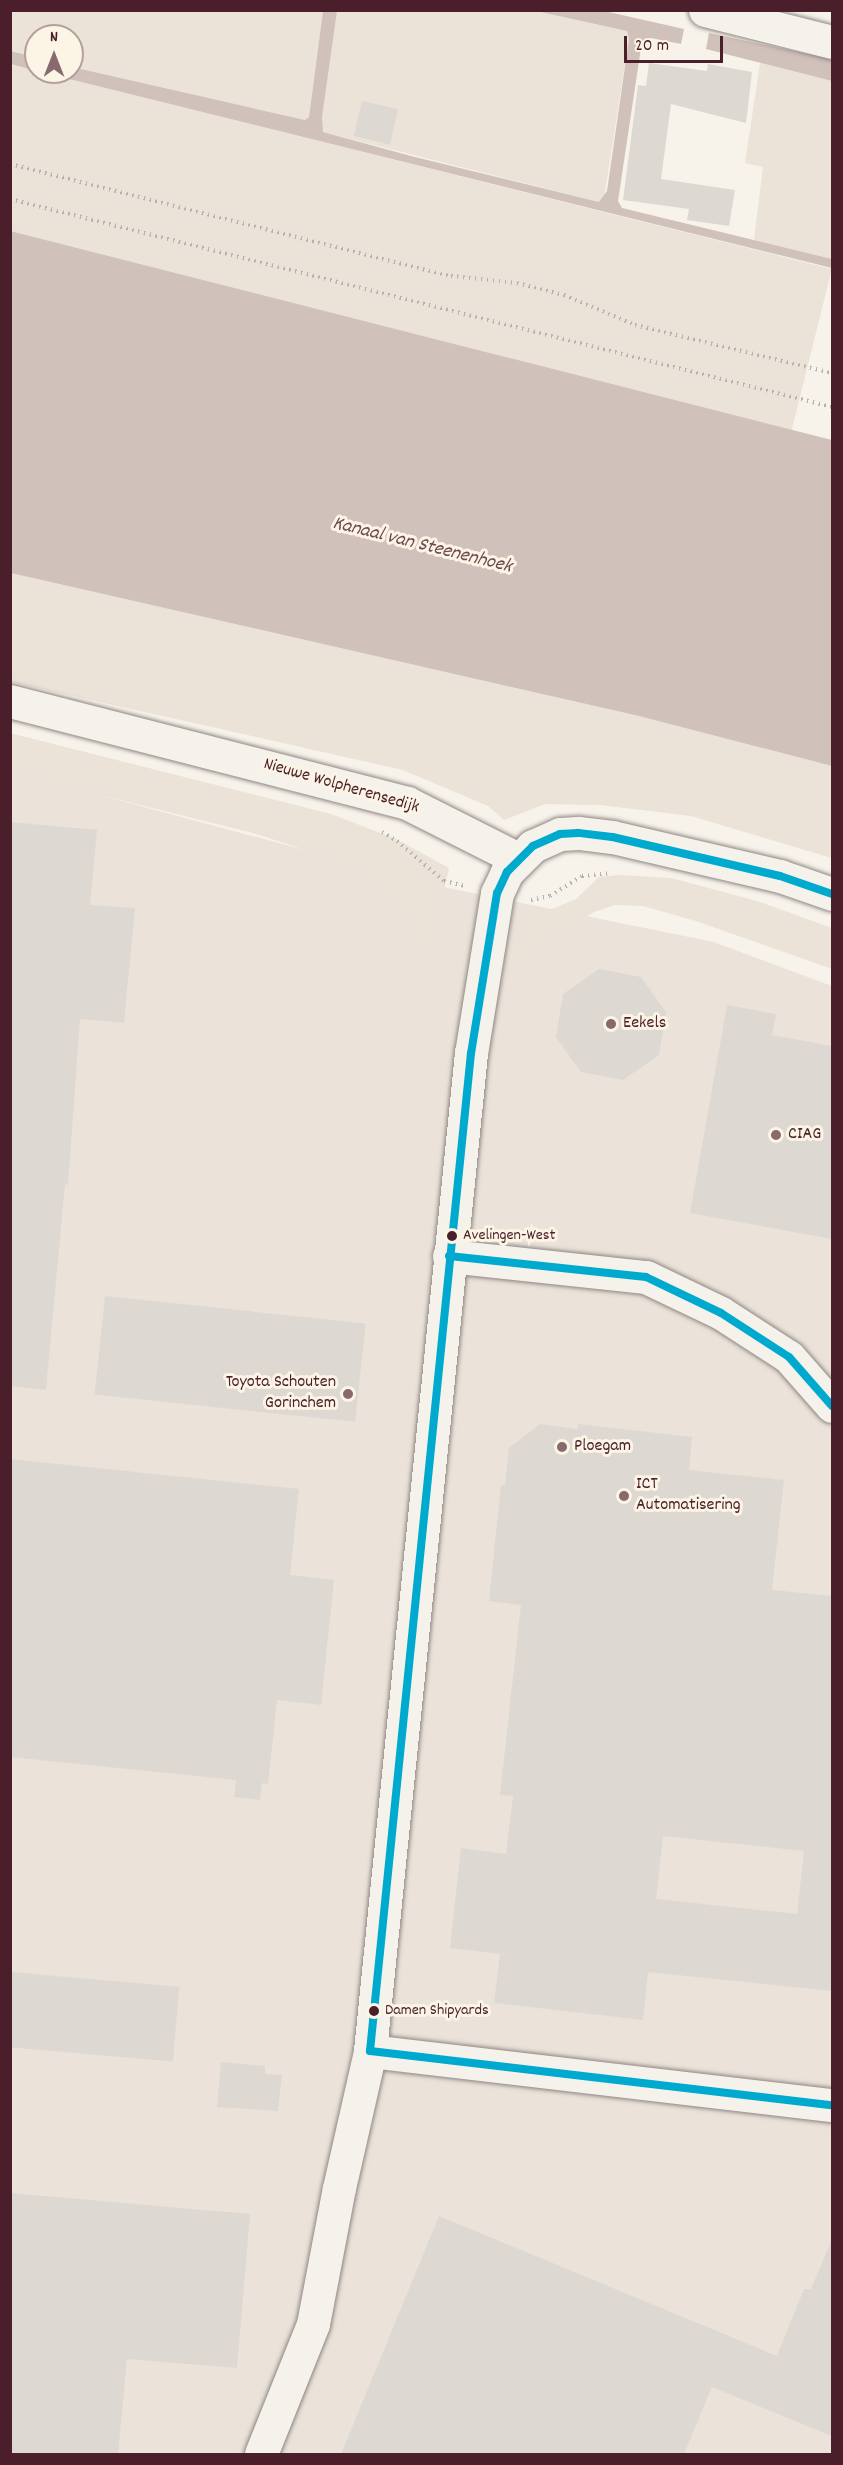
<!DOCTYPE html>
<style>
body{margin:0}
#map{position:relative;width:843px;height:2465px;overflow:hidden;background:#f7f3ea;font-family:Dekko,sans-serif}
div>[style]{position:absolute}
.built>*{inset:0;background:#ebe3d9}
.green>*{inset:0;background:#ebe2d8;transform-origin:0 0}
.water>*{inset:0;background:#d0c1ba}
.building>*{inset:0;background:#ddd8d2;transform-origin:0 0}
.path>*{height:4px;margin-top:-2px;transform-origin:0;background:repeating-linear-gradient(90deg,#b8b1ae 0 1.5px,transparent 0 6px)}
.roads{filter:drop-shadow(0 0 2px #908684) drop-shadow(0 0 2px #908684)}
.minor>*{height:33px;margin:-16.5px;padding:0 16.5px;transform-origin:16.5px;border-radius:16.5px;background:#f5f2ec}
.bus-1>*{height:8px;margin:-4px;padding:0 4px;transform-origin:4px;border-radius:4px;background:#00a9ce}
.dots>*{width:16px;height:16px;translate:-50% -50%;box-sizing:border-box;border:3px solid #fcf5e5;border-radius:50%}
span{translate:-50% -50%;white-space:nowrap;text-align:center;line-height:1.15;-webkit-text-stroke:6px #fcf5e5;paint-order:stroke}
.bus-label{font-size:16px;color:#4a1f2b}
.left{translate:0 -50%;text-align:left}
.street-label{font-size:18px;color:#4a1f2b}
.poi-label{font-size:18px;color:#4a1f2b}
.right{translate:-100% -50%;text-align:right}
.water-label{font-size:20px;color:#6d4950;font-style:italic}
.frame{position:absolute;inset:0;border:12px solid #4a1f2b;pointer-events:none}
.north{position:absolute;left:24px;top:24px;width:60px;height:60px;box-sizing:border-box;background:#fcf5e5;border:2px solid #b59f9b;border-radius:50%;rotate:0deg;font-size:16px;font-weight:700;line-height:24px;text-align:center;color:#4a1f2b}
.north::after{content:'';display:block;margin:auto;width:21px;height:27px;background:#87696e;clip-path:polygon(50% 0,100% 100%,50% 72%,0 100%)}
.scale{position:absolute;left:624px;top:36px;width:99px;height:27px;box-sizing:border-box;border:3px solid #4a1f2b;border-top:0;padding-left:8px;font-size:18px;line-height:21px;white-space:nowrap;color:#4a1f2b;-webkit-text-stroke:4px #fcf5e5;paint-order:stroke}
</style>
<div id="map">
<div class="built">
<div style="clip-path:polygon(10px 771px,443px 887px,714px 942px,832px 986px,832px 2454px,11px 2454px)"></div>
</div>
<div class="green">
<div style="clip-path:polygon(10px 11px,323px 11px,309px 117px,305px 120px,72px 67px,72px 36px,36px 36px,36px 57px,11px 51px)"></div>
<div style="clip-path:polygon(337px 11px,536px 11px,627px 31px,629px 39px,604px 198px,599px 202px,323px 132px,321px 117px)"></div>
<div style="clip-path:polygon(760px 63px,832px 81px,832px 259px,754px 240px,763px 167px,745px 163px)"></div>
<div style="left:10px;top:64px;width:847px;height:167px;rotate:14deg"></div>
<div style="clip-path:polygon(11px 573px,639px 716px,832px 766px,832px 858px,691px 816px,600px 805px,545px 804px,504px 820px,488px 806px,403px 770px,11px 682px)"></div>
<div style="clip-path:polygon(10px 733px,331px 814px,396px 839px,449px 868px,441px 904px,441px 986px,406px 914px,375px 882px,342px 862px,253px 833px,11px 773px)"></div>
<div style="clip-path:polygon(620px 875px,671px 878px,757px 901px,832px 928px,832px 969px,696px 921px,643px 906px,615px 905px,594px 912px,557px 936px,500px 994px,512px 944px,528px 912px,550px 910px,576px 899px,599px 877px)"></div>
</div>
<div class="water">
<div style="clip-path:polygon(323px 11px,337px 11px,322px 117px,323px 132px,411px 156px,599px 202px,607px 191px,629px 39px,627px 31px,536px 11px,604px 11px,684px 29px,681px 44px,651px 38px,642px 41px,618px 201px,622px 208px,832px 259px,832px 268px,41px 72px,72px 72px,72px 67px,305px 120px,309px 117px)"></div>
<div style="clip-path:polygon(709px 33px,832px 59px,832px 81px,706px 49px)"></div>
<div style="clip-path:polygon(10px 51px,36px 57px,36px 71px,11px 64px)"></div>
<div style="clip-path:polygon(10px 231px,832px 440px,832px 766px,639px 716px,11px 573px)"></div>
</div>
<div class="building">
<div style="clip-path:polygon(649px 63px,707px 71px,708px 64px,752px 72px,746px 123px,671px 104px,661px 179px,735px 190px,729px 226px,687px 220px,689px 209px,623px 200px,638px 85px,646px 86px)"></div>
<div style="left:362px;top:101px;width:37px;height:36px;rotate:13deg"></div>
<div style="clip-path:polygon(10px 822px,97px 830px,90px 905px,135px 908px,124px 1023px,80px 1019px,68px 1185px,65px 1184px,46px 1390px,10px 1386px)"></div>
<div style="clip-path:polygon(599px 969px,641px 977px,666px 1012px,659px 1055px,623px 1080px,581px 1072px,556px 1037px,563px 994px)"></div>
<div style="clip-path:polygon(727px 1005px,776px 1014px,772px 1035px,832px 1046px,832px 1239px,690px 1213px)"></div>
<div style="left:105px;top:1296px;width:262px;height:99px;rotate:6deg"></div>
<div style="clip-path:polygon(evenodd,540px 1424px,577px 1429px,578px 1424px,692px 1437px,689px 1470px,784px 1480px,772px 1590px,832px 1596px,832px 1991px,648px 1972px,643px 2020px,494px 2003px,500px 1954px,450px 1948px,461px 1848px,506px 1854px,513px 1796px,500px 1795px,521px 1605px,489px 1601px,501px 1485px,505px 1485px,509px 1448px,540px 1424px,663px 1836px,804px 1851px,797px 1914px,656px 1899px,663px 1836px)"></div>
<div style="clip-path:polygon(10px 1459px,299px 1489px,290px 1575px,334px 1580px,321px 1705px,277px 1700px,268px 1784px,262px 1783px,260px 1800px,234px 1797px,236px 1780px,10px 1757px)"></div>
<div style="left:10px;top:1972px;width:170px;height:75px;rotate:5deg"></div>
<div style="clip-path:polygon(221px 2062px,265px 2066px,265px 2074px,282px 2075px,278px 2111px,217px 2107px)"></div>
<div style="clip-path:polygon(10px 2193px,250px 2214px,237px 2368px,127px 2359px,118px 2454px,10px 2454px)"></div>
<div style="clip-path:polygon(439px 2216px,777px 2356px,804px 2289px,811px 2289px,832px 2239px,832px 2436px,712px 2387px,684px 2454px,341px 2454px)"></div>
</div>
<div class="path">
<div style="left:10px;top:164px;width:455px;rotate:14.3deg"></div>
<div style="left:451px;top:276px;width:66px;rotate:6.1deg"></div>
<div style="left:517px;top:283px;width:49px;rotate:14.3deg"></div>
<div style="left:564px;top:295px;width:77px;rotate:22.9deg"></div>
<div style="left:635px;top:325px;width:203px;rotate:13.7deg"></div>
<div style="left:10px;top:199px;width:848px;rotate:14.2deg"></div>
<div style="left:382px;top:832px;width:17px;rotate:31deg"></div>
<div style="left:397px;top:841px;width:62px;rotate:40.4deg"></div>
<div style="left:444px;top:881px;width:22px;rotate:13deg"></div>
<div style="left:531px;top:900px;width:19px;rotate:-12deg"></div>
<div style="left:550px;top:896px;width:38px;rotate:-32deg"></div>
<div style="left:582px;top:876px;width:27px;rotate:-6deg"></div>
</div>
<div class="roads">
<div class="minor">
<div style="left:705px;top:10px;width:131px;rotate:14.1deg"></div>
<div style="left:10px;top:701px;width:410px;rotate:14.4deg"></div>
<div style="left:407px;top:803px;width:124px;rotate:26.8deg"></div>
<div style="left:832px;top:894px;width:55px;rotate:-160.9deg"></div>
<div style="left:780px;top:876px;width:172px;rotate:-166.9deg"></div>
<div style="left:612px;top:837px;width:34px;rotate:-173deg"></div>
<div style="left:578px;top:833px;width:18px;rotate:177deg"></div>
<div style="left:560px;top:834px;width:30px;rotate:156deg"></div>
<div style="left:533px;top:846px;width:37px;rotate:135deg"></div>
<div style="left:507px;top:872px;width:23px;rotate:115deg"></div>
<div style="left:497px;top:893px;width:162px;rotate:99.2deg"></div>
<div style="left:471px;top:1053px;width:1003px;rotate:95.78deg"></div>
<div style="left:370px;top:2051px;width:465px;rotate:6.7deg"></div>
<div style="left:449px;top:1256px;width:198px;rotate:6.1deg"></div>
<div style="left:646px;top:1277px;width:83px;rotate:25.6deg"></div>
<div style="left:721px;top:1313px;width:81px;rotate:32.9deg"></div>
<div style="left:789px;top:1357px;width:65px;rotate:48.7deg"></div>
<div style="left:261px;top:2454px;width:140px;rotate:-68.2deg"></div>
<div style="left:313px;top:2324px;width:138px;rotate:-79.2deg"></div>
<div style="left:339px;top:2188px;width:140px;rotate:-77.2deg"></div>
</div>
</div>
<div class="bus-1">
<div style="left:832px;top:894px;width:55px;rotate:-160.9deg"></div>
<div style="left:780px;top:876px;width:172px;rotate:-166.9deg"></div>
<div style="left:612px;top:837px;width:34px;rotate:-173deg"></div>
<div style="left:578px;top:833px;width:18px;rotate:177deg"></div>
<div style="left:560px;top:834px;width:30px;rotate:156deg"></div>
<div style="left:533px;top:846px;width:37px;rotate:135deg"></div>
<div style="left:507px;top:872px;width:23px;rotate:115deg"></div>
<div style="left:497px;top:893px;width:162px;rotate:99.2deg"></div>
<div style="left:471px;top:1053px;width:1003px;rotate:95.78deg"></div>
<div style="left:370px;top:2051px;width:465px;rotate:6.7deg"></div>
<div style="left:449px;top:1256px;width:198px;rotate:6.1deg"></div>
<div style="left:646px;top:1277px;width:83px;rotate:25.6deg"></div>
<div style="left:721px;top:1313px;width:81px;rotate:32.9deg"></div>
<div style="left:789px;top:1357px;width:65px;rotate:48.7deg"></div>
</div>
<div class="dots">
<div style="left:611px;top:1024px;background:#87696e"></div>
<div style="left:776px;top:1135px;background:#87696e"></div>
<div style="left:452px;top:1236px;background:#4a1f2b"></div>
<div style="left:348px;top:1394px;background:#87696e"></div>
<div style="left:562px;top:1447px;background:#87696e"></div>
<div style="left:624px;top:1496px;background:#87696e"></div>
<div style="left:374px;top:2011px;background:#4a1f2b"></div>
</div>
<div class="bus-label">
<span class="left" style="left:463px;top:1236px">Avelingen-West</span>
<span class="left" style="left:385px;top:2011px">Damen Shipyards</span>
</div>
<div class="street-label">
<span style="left:341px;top:787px;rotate:16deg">Nieuwe Wolpherensedijk</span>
</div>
<div class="poi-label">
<span class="left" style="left:623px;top:1024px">Eekels</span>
<span class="left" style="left:788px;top:1135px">CIAG</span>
<span class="right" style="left:336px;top:1394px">Toyota Schouten<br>Gorinchem</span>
<span class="left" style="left:574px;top:1447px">Ploegam</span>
<span class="left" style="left:636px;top:1496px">ICT<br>Automatisering</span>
</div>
<div class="water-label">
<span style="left:422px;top:546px;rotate:14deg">Kanaal van Steenenhoek</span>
</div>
<div class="frame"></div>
<div class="north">N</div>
<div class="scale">20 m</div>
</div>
